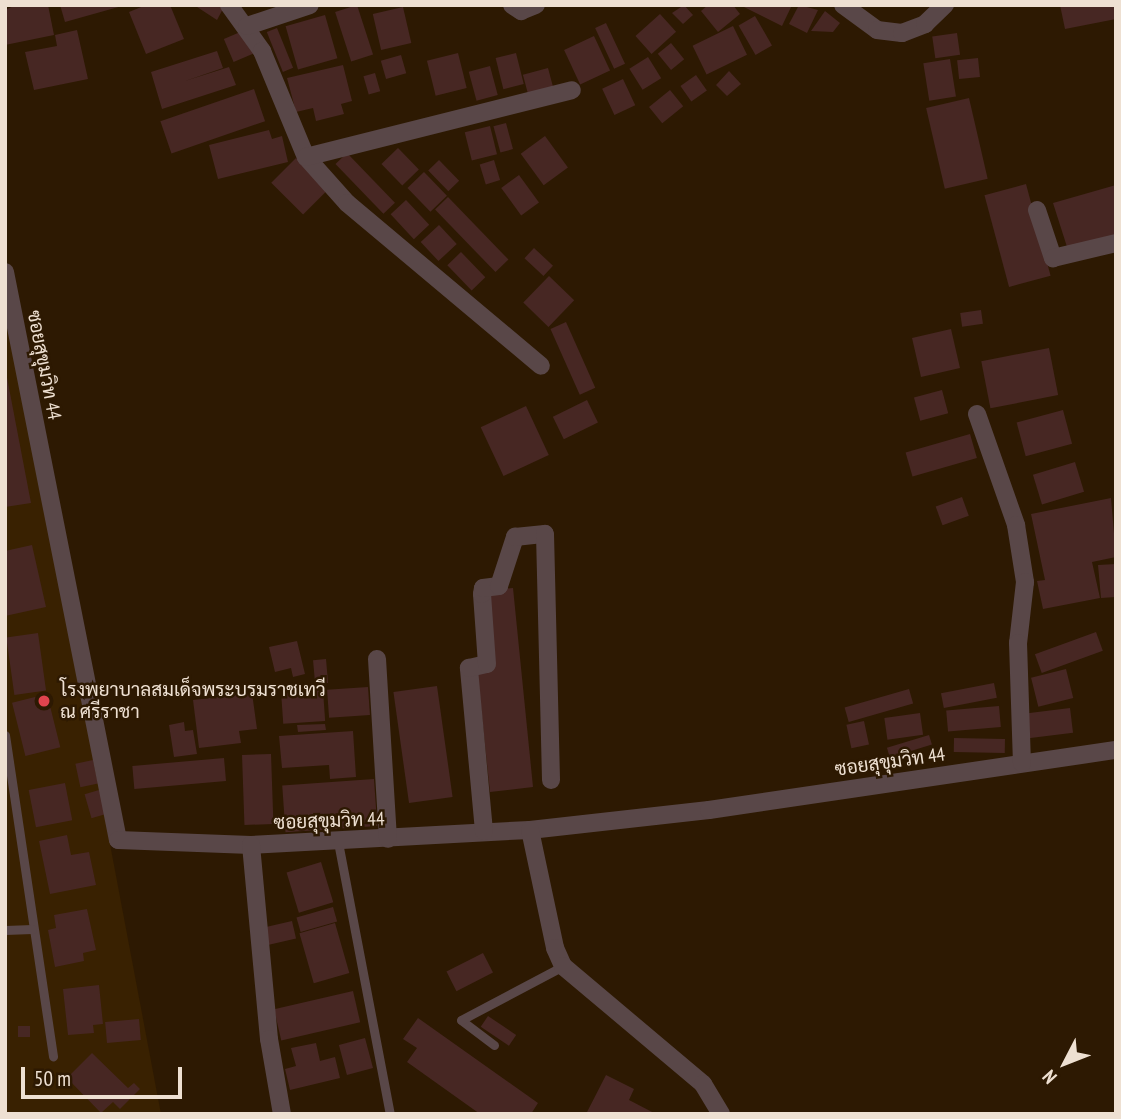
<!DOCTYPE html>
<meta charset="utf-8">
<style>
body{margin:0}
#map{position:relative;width:1121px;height:1119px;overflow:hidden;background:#2d1902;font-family:"PT Sans Narrow",Sarabun,sans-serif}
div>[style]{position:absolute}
.built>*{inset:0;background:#392101}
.building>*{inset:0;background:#472723;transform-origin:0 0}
.service>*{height:9px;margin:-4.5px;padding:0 4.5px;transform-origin:4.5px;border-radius:4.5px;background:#594748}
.minor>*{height:18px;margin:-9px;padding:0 9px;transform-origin:9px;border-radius:9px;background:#594748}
.dots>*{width:19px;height:19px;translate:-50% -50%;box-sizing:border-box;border:4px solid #2d1902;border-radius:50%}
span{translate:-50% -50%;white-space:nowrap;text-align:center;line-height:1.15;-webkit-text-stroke:5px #2d1902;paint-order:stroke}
.street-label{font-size:19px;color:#eee0d2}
.poi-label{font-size:19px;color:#eee0d2}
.left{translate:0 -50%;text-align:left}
.frame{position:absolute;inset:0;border:7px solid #eee0d2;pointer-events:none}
.north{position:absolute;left:1030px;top:1028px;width:70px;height:70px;-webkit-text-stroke:5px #2d1902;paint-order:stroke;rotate:228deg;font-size:19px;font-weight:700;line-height:28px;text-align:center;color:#eee0d2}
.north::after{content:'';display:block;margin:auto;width:24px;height:32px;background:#eee0d2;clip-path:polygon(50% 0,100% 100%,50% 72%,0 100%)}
.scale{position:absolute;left:21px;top:1067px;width:161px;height:32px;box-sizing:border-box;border:4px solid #eee0d2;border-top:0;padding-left:9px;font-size:21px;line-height:24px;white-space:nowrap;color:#eee0d2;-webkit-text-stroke:5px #2d1902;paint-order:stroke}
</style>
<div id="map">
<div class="built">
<div style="clip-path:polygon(5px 288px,161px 1114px,5px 1114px)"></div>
</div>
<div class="building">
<div style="clip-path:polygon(16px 5px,48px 5px,54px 35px,5px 45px,5px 10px)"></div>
<div style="clip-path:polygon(60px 5px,122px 5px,122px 6px,65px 22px)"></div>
<div style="clip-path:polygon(146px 5px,170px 5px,184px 39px,146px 54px,129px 12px)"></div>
<div style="clip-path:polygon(194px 5px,225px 5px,217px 20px)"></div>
<div style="left:357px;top:5px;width:52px;height:23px;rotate:72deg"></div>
<div style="clip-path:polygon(684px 5px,693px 15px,683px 24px,672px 13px)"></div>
<div style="clip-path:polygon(708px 5px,733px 5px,740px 14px,718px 32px,701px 11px)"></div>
<div style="clip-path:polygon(740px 5px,792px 5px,782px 26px)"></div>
<div style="clip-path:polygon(799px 5px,818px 10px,807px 33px,789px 24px)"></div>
<div style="clip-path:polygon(1060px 5px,1116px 5px,1116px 19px,1065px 29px)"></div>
<div style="left:403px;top:7px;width:37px;height:31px;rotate:77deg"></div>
<div style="clip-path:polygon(825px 11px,840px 23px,833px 32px,811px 31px)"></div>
<div style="left:660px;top:14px;width:24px;height:33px;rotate:48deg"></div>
<div style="left:325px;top:15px;width:45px;height:41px;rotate:74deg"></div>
<div style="left:755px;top:16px;width:34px;height:19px;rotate:60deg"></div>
<div style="left:606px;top:23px;width:45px;height:12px;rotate:65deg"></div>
<div style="left:733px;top:26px;width:32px;height:45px;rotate:64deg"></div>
<div style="left:277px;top:28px;width:43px;height:11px;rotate:68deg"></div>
<div style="clip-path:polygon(77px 30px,88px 79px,34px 90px,25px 52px,57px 46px,55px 35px)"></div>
<div style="left:245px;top:30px;width:25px;height:23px;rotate:67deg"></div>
<div style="left:957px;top:33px;width:22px;height:25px;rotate:82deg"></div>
<div style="left:594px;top:36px;width:38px;height:33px;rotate:65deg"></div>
<div style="left:671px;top:43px;width:21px;height:17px;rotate:51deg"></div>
<div style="clip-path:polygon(217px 51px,223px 68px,185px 81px,229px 67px,236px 85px,162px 109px,151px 72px)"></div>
<div style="left:458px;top:53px;width:36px;height:32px;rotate:76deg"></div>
<div style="left:516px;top:53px;width:32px;height:21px;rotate:76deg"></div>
<div style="left:401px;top:55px;width:19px;height:21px;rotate:74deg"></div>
<div style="left:648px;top:57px;width:25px;height:22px;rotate:58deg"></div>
<div style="left:978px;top:58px;width:19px;height:21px;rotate:84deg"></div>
<div style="left:950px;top:59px;width:38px;height:27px;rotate:81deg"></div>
<div style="clip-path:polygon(343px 65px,352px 101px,341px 104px,344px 114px,316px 121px,313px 108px,296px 112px,287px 78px)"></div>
<div style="left:490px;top:66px;width:30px;height:22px;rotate:75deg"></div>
<div style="left:548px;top:68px;width:24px;height:26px;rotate:75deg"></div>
<div style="clip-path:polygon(729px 71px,741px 84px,727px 96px,716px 85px)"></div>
<div style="left:375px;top:73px;width:19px;height:12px;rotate:74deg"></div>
<div style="left:696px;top:75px;width:19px;height:19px;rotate:55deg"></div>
<div style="left:623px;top:79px;width:29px;height:23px;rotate:65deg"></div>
<div style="left:254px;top:89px;width:34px;height:99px;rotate:71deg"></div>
<div style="left:670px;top:90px;width:21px;height:27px;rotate:51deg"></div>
<div style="left:969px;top:98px;width:83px;height:44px;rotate:77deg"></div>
<div style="left:506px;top:123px;width:27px;height:13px;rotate:75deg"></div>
<div style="left:490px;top:126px;width:29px;height:26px;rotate:76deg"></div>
<div style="clip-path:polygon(269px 130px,272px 139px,282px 136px,288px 162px,218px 179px,209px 145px)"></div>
<div style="left:545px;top:136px;width:39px;height:30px;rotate:54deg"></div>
<div style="left:398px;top:148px;width:30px;height:23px;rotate:46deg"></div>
<div style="left:347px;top:153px;width:69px;height:16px;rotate:46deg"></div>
<div style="left:296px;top:158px;width:45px;height:35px;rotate:45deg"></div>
<div style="left:439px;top:160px;width:29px;height:15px;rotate:46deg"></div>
<div style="left:494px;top:160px;width:21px;height:15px;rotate:73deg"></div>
<div style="left:424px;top:172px;width:33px;height:23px;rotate:46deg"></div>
<div style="left:519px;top:175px;width:34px;height:22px;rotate:54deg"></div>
<div style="left:1026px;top:184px;width:95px;height:43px;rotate:75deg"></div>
<div style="clip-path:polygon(1116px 185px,1116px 237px,1068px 250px,1053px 203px)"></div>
<div style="left:448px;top:197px;width:87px;height:18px;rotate:46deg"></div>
<div style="left:406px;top:200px;width:34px;height:21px;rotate:47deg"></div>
<div style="left:439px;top:225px;width:26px;height:25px;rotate:47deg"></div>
<div style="left:534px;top:248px;width:26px;height:14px;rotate:43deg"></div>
<div style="left:461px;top:252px;width:35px;height:19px;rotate:46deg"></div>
<div style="left:549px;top:276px;width:35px;height:37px;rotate:44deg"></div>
<div style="left:981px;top:310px;width:14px;height:21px;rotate:82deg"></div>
<div style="left:566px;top:322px;width:72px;height:17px;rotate:66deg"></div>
<div style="left:951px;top:329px;width:40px;height:40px;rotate:77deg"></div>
<div style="left:1049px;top:348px;width:48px;height:69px;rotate:79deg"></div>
<div style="clip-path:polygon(5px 367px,31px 503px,5px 507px)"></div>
<div style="left:942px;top:390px;width:24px;height:29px;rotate:75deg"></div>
<div style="left:587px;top:400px;width:25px;height:38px;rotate:64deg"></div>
<div style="left:526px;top:406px;width:54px;height:50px;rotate:65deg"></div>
<div style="left:1063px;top:410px;width:35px;height:48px;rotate:75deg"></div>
<div style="left:970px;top:434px;width:25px;height:67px;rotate:74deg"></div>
<div style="left:1075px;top:462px;width:31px;height:44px;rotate:73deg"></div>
<div style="left:962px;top:497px;width:20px;height:28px;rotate:70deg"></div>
<div style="clip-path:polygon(1111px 498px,1116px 557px,1092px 562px,1100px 598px,1043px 609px,1037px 581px,1045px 580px,1031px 514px)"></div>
<div style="clip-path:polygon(32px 545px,46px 607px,5px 616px,5px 551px)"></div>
<div style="clip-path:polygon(1116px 564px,1116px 597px,1101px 598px,1098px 565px)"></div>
<div style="clip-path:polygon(513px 588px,533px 787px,490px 792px,477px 669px,486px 591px)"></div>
<div style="left:1096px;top:632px;width:20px;height:65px;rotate:70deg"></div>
<div style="left:38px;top:633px;width:58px;height:32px;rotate:82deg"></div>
<div style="clip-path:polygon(297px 641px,305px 674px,293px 677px,291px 668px,275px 672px,269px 647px)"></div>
<div style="left:326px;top:659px;width:24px;height:13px;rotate:85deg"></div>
<div style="left:1066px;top:669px;width:30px;height:36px;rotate:76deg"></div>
<div style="left:994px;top:683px;width:15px;height:54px;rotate:79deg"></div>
<div style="left:437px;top:686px;width:112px;height:44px;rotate:82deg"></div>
<div style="left:368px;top:687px;width:28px;height:41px;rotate:86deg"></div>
<div style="left:909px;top:689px;width:15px;height:67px;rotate:74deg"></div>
<div style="left:323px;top:690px;width:31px;height:42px;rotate:86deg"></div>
<div style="clip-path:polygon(252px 693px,257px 729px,239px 731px,241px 743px,199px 748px,193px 700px)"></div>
<div style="left:47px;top:694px;width:55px;height:36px;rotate:76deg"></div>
<div style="left:999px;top:706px;width:21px;height:53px;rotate:85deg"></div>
<div style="left:1070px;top:708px;width:25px;height:53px;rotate:83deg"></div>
<div style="left:920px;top:713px;width:22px;height:36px;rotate:82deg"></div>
<div style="left:864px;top:721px;width:24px;height:18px;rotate:78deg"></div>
<div style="clip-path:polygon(184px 722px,185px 731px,193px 730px,197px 754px,174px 757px,169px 725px)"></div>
<div style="clip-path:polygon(325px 724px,326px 730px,298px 732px,297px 725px)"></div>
<div style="clip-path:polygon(353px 731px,356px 777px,330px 779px,329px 765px,282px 768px,279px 736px)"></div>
<div style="left:929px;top:735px;width:10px;height:44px;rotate:73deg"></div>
<div style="left:954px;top:738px;width:51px;height:14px;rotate:1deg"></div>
<div style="left:271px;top:754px;width:70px;height:29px;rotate:88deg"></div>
<div style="left:224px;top:758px;width:23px;height:92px;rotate:85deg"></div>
<div style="left:93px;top:760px;width:24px;height:18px;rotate:78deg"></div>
<div style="left:374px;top:779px;width:47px;height:92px;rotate:86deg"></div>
<div style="left:65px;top:783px;width:38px;height:37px;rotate:79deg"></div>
<div style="left:99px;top:790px;width:25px;height:15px;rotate:74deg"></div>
<div style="clip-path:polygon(67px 835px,71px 855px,89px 852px,96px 885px,50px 894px,39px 841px)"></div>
<div style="left:321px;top:862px;width:42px;height:36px;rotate:73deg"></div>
<div style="left:333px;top:907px;width:15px;height:38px;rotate:74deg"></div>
<div style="clip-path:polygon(87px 909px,96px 950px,83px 953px,84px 961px,55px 967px,48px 930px,56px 928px,54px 915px)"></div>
<div style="left:292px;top:921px;width:18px;height:30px;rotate:77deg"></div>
<div style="left:335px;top:923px;width:52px;height:37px;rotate:74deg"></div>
<div style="left:483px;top:953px;width:22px;height:41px;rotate:63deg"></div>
<div style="clip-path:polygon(99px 985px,103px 1024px,93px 1025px,94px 1033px,68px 1035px,63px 989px)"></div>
<div style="left:353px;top:991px;width:32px;height:81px;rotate:77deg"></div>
<div style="left:488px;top:1016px;width:34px;height:13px;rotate:34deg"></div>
<div style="clip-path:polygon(418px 1018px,538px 1103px,531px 1114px,480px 1114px,407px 1062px,417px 1048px,403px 1039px)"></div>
<div style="left:139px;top:1019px;width:21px;height:34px;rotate:85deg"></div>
<div style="left:18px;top:1026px;width:12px;height:11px"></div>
<div style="left:365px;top:1038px;width:31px;height:27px;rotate:75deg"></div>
<div style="clip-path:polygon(316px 1043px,320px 1061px,335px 1057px,340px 1078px,290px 1090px,285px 1069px,296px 1066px,291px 1048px)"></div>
<div style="clip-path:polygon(92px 1053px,128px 1088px,134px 1083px,140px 1089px,120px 1109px,113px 1102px,101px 1113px,67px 1078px)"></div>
<div style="clip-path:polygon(606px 1075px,634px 1089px,629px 1100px,656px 1114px,586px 1114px)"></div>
</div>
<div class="service">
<div style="left:5px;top:735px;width:325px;rotate:81.5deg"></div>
<div style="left:338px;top:842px;width:277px;rotate:79.2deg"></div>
<div style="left:5px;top:930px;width:27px;rotate:-2deg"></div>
<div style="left:494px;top:1045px;width:41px;rotate:-142.9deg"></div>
<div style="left:461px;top:1020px;width:115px;rotate:-27.9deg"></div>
</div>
<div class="minor">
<div style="left:229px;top:5px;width:57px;rotate:54.3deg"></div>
<div style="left:262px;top:51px;width:115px;rotate:67.5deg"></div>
<div style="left:306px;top:157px;width:62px;rotate:48.3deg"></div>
<div style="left:347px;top:203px;width:253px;rotate:40deg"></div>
<div style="left:512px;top:5px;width:11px;rotate:34deg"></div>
<div style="left:521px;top:11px;width:16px;rotate:-22deg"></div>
<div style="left:843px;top:5px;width:42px;rotate:36.3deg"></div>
<div style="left:877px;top:30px;width:25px;rotate:7deg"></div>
<div style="left:902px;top:33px;width:25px;rotate:-21deg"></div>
<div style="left:925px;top:24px;width:28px;rotate:-44deg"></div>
<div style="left:247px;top:26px;width:66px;rotate:-18.4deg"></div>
<div style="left:306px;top:157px;width:274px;rotate:-14.1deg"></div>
<div style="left:1037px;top:210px;width:51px;rotate:71.6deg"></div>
<div style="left:1053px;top:258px;width:65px;rotate:-13.4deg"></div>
<div style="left:5px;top:272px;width:579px;rotate:78.75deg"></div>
<div style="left:118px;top:840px;width:133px;rotate:2.2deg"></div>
<div style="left:251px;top:845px;width:279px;rotate:-3.1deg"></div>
<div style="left:530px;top:830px;width:180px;rotate:-6.4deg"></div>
<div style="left:709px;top:810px;width:411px;rotate:-8.4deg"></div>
<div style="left:977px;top:414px;width:118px;rotate:70.6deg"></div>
<div style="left:1016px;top:525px;width:58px;rotate:81deg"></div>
<div style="left:1025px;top:582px;width:61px;rotate:96.5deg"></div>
<div style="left:1018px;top:643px;width:120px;rotate:88.1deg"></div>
<div style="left:377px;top:659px;width:180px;rotate:86.5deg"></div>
<div style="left:530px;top:830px;width:121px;rotate:78deg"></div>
<div style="left:555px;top:948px;width:20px;rotate:66deg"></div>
<div style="left:563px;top:966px;width:183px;rotate:40.1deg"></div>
<div style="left:703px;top:1084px;width:35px;rotate:59deg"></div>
<div style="left:484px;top:831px;width:164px;rotate:-95.3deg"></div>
<div style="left:469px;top:668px;width:18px;rotate:-13deg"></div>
<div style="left:487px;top:664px;width:70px;rotate:-94.1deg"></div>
<div style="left:482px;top:594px;width:6px;rotate:-81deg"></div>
<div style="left:483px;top:588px;width:16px;rotate:-7deg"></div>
<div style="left:499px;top:586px;width:52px;rotate:-71.9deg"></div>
<div style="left:515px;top:537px;width:30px;rotate:-6deg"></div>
<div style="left:545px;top:534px;width:246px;rotate:88.6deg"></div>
<div style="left:251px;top:845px;width:195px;rotate:84.7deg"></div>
<div style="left:269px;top:1039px;width:76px;rotate:80.2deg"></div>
</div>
<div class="dots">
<div style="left:44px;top:701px;background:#e0444e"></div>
</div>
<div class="street-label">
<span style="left:44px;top:365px;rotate:79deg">ซอยสุขุมวิท 44</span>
<span style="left:890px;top:762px;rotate:-8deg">ซอยสุขุมวิท 44</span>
<span style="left:329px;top:821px;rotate:-2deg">ซอยสุขุมวิท 44</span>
</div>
<div class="poi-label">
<span class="left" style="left:60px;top:701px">โรงพยาบาลสมเด็จพระบรมราชเทวี<br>ณ ศรีราชา</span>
</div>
<div class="frame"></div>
<div class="north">N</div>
<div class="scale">50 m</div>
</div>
